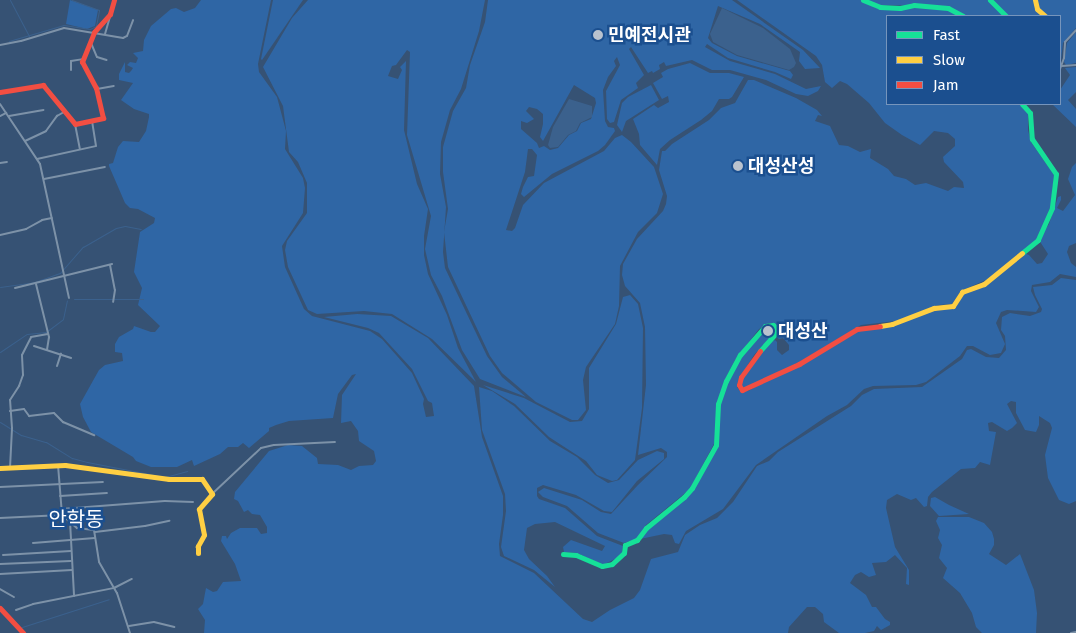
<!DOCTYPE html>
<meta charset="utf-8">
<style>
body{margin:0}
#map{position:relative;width:1076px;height:633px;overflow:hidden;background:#365274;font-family:"Fira Sans","Noto Sans KR",sans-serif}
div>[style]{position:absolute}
.green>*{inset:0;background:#2f66a5}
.water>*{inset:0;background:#3b618d}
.stream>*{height:1px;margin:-0.5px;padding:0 0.5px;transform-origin:0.5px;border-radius:0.5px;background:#3b618d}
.street>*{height:2px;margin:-1px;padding:0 1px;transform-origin:1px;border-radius:1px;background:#7d92a8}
.fast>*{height:5px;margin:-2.5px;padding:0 2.5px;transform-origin:2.5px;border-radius:2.5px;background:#16e098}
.slow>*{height:5px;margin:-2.5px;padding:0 2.5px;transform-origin:2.5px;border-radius:2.5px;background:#ffcf43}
.jam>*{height:5px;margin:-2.5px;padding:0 2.5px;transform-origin:2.5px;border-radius:2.5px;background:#f24e42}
.dots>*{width:14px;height:14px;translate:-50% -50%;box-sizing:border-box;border:2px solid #1b4f8f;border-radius:50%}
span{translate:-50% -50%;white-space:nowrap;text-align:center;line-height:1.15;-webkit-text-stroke:5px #1b4f8f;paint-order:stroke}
.poi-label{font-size:18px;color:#fff;font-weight:700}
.left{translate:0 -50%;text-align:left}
.quarter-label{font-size:20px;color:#fff}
.legend{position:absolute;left:886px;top:15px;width:175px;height:90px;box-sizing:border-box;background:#1b4f8f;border:1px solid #7695bc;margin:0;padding:6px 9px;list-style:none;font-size:15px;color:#fff}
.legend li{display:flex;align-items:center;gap:10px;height:25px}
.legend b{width:25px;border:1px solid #7695bc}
</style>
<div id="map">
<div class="green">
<div style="clip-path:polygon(70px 0,98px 10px,95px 26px,87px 29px,66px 24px)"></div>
<div style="clip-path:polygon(201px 0,271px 0,258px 64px,259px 72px,277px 97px,286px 131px,285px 149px,303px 178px,305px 188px,303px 213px,282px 246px,285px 267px,304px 309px,312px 316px,370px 331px,382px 339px,412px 373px,424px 399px,423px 404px,426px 417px,434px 416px,432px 403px,428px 401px,412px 369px,379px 333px,368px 328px,324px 317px,357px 314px,391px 316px,428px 338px,474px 386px,482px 437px,503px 496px,503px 515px,499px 544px,500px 556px,534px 573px,583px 619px,592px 622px,610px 610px,634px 598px,640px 590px,651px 559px,678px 552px,685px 535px,700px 525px,717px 518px,733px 502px,757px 466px,769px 461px,778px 452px,851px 406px,862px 395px,874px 389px,922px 387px,962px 359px,967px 350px,971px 349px,986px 357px,999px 358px,1006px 350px,1005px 336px,1001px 330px,1002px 317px,1010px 313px,1030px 316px,1041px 312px,1042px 309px,1035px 295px,1033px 287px,1052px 285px,1061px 278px,1076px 280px,1076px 501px,1069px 504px,1059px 500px,1048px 478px,1045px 455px,1052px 428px,1050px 423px,1039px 416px,1039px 425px,1036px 432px,1025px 430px,1016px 413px,1016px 402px,1011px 401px,1007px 404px,1017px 423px,1012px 428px,1007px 431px,992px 422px,988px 423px,989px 431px,996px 432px,990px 465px,980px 462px,975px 468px,961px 469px,932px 492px,928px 497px,927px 506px,924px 507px,916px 498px,911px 500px,897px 494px,887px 500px,886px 508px,895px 547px,909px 570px,909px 585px,906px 584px,907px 568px,895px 555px,886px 562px,872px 563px,876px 575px,869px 577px,861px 572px,855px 575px,850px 583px,866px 595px,872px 607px,876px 607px,885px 619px,890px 622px,890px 625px,881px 630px,877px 626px,874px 631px,865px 633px,839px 633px,824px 622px,823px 614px,815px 607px,807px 607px,789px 627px,788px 633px,204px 633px,205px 620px,198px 609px,203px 604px,206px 588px,213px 592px,217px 591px,223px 582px,241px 581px,235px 564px,221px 541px,222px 536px,226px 536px,227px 539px,231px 533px,240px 528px,257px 528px,261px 534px,267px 533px,267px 527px,260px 515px,252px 514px,248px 510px,244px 512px,238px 501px,234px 499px,235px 492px,269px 451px,288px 445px,302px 446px,317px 458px,318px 464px,338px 465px,351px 470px,359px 466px,373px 465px,376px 461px,374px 451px,359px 441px,358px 431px,351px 421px,341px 423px,342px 395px,356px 374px,352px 375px,338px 394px,333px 418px,289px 421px,276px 425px,269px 428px,269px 431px,249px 448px,243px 443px,238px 447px,228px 447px,220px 454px,194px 466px,192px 460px,177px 467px,151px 467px,136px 461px,133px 457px,91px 432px,83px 417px,80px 404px,99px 370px,105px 365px,123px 361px,122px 353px,115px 352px,115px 344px,119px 337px,133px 329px,134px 326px,151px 332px,155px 332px,160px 326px,138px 305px,142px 288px,134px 272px,140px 232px,154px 223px,155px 218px,138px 209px,130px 208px,125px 203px,109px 166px,109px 164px,113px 163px,118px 147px,123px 141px,139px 142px,146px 131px,149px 117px,149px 114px,134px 109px,121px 100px,133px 83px,119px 80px,119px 74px,125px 62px,125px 72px,129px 73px,131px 71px,133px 68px,127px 65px,130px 62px,136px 63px,138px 58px,133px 53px,143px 51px,144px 40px,151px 26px,171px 9px,176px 8px,184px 12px,195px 8px)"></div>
<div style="clip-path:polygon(273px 0,303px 0,262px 60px,261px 59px)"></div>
<div style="clip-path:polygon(308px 0,485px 0,479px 31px,461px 89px,450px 110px,441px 142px,440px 174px,446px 207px,443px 252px,445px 268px,487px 356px,502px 377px,526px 397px,480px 379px,462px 350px,442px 296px,431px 275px,425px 249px,431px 216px,407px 135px,410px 52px,407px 50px,396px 65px,392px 66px,388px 76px,398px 79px,402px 70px,400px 67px,406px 61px,404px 130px,417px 184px,428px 209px,424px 236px,424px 255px,428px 274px,447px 315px,458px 348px,476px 382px,432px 339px,392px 314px,364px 311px,317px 314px,308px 310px,288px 267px,285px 250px,287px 241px,307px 213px,307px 183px,298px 162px,289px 152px,283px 106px,263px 67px,292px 18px)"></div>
<div style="clip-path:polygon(evenodd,488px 0,732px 0,803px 50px,820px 68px,805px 69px,799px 61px,800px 52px,760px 24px,718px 6px,708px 38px,712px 43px,737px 56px,790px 71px,793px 75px,791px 79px,775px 72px,728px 58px,707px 44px,705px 47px,730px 61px,775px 74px,806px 89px,821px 86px,818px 91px,808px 96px,796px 94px,766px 80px,730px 70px,712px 70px,692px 60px,666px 66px,664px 62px,659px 65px,660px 69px,653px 73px,652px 71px,648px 73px,631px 47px,629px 49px,644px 75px,636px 83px,638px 88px,621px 100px,614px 122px,610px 123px,607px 119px,606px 91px,620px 65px,617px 57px,614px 61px,616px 66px,608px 77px,603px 90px,605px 121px,608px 127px,614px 128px,615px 131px,605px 145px,598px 151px,552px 174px,524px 197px,521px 194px,523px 187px,528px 177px,534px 176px,537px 155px,532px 149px,528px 149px,525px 172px,506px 230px,512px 231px,515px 228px,523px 205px,544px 183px,604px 151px,615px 138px,622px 135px,631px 142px,654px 167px,663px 194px,657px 213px,638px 232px,620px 266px,619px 306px,615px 324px,586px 367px,583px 380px,586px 410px,578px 420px,572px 420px,536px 402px,502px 373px,490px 356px,448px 267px,444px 232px,448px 209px,443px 172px,443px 147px,453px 111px,466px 88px,470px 65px,485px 22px,488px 0,574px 85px,595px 98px,596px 103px,591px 119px,581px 123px,577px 131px,569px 135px,558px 148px,550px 150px,544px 146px,539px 148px,537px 143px,521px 129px,521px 121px,527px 123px,534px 119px,526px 111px,529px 107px,537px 109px,543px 114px,543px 124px,540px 137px,543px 141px,574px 85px)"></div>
<div style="clip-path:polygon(737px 0,861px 0,877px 8px,914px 7px,950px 10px,959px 16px,887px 16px,887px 104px,1020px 104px,1028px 112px,1028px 130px,1031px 142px,1054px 175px,1051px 204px,1046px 222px,1036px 240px,988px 279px,961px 291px,952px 304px,939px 305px,896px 321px,861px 325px,801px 361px,746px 389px,740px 385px,743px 378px,756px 358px,771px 342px,775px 340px,777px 342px,777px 350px,782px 355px,789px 350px,789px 345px,783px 338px,779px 339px,776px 336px,778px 329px,776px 324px,769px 323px,759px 329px,735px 360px,725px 380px,717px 403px,716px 440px,690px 489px,646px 525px,637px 539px,624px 543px,598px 533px,567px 506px,543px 497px,538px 492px,544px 488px,582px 500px,601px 512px,611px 514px,638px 485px,667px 457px,667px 452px,661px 448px,638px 455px,646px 385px,645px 327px,640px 303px,625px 286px,622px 275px,623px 264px,637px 239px,663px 211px,666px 204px,667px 196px,659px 170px,662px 151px,665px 151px,672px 144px,709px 120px,721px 108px,735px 103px,748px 80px,754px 80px,796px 98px,817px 110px,822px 116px,818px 115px,815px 121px,830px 126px,839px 145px,848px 146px,860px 152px,871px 149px,870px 158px,888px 169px,894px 176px,906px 179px,915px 185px,926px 183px,948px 191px,954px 187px,964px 188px,963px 182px,944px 162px,943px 157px,955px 146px,955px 139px,948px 133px,934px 131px,920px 145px,902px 135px,885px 123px,869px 103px,847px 84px,840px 81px,832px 88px,825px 82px,822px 65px,816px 56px)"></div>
<div style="clip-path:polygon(866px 0,989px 0,1005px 16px,969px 16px,960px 14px,947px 6px,878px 5px)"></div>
<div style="clip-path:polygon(992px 0,1034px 0,1036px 9px,1043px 16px,1008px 16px)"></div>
<div style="clip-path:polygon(1036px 0,1076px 0,1076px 28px,1063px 43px,1060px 68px,1060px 16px,1046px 16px,1037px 8px)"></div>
<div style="clip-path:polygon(1076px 32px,1076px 63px,1066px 65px,1064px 62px,1067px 43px)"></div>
<div style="clip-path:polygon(690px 63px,710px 73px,729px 73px,744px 77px,732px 97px,729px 99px,719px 99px,712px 111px,701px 120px,670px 140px,660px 149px,657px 165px,640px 145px,639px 134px,633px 119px,654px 105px,658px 108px,669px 102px,668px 96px,662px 99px,653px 83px,663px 77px,661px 73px,668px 69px)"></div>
<div style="clip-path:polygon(1076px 67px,1076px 92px,1068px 100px,1076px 109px,1076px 127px,1052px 104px,1060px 104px,1060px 90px,1070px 75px,1065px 68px)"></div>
<div style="clip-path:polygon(651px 85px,659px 100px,626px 121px,622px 132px,617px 125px,622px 103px,628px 97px)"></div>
<div style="clip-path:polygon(1076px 163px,1076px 243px,1069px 246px,1067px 252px,1071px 263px,1076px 267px,1076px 277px,1060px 274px,1050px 282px,1032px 285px,1031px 291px,1039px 307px,1036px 312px,1007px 310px,1001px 312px,996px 323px,1005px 344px,1001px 353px,990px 355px,973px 346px,967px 346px,960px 356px,926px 382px,916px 385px,873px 386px,864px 389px,847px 405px,827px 416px,756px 465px,723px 509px,686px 531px,679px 544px,675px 543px,672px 535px,664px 534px,640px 539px,650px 526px,687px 495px,716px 445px,720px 405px,727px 381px,740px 356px,764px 329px,768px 326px,773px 326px,775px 332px,754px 355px,739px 379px,737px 387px,740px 391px,748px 391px,861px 329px,899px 323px,934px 310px,953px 307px,967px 291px,997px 274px,1024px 253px,1029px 255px,1037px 264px,1042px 263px,1048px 254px,1039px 240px,1049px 224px,1058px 197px,1061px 196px,1061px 200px,1057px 208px,1063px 211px,1075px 195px,1068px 179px,1072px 167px)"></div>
<div style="clip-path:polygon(630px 295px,638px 304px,643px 328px,642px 408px,635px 460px,617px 480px,612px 481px,597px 475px,586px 461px,549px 437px,515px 404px,483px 385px,524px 398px,570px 422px,582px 421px,589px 409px,589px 368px,616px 324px,623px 297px)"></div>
<div style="clip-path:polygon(479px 387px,492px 391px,514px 406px,550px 441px,577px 457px,595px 475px,608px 483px,619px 480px,638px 460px,657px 451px,664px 453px,664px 459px,637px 481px,612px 512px,604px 511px,576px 495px,543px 485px,537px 488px,537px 496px,539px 499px,565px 508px,597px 536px,623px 546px,622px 553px,619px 557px,603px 565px,577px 553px,564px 552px,563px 547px,571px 540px,602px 551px,605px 546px,555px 522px,535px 524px,527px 528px,524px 550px,529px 559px,547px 576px,555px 587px,534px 570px,504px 556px,501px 547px,506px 511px,505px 494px,482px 430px)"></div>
<div style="clip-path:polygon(935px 497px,949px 505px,969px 514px,939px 516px,930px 506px,931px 498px)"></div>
<div style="clip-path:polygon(938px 517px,969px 517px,984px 523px,992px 532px,994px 539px,994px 545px,989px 554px,1006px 565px,1020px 554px,1034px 590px,1037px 613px,1036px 633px,982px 633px,976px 627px,972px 613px,960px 593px,943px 578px,947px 568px,939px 558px,942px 545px,938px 538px,940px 530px,936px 521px)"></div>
</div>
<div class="water">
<div style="clip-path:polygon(722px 8px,763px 28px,790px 49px,796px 63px,794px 67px,789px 70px,737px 55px,713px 42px,710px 34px)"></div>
<div style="clip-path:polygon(569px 99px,592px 106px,592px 117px,580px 123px,576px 131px,568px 135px,558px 147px,550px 148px,548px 145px,553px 127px)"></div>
</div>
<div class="stream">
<div style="left:10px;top:0;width:41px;rotate:62.2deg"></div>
<div style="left:9px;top:41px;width:57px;rotate:-16.2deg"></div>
<div style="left:64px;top:25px;width:26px;rotate:9deg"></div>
<div style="left:90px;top:29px;width:7px;rotate:-27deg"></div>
<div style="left:96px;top:26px;width:16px;rotate:-79deg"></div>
<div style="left:99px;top:10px;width:29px;rotate:-160deg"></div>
<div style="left:0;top:287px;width:35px;rotate:-8deg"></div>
<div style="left:35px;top:282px;width:27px;rotate:-20deg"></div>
<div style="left:60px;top:273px;width:35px;rotate:-49deg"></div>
<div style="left:83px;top:247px;width:38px;rotate:-30deg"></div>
<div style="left:116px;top:228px;width:9px;rotate:-13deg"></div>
<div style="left:125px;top:226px;width:16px;rotate:11deg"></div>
<div style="left:74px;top:299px;width:69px"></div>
<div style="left:0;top:352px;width:32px;rotate:-34deg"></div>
<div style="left:27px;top:334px;width:19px;rotate:-6deg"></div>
<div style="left:46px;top:332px;width:21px;rotate:-37deg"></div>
<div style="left:63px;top:319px;width:19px;rotate:-78deg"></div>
<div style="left:0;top:422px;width:25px;rotate:32deg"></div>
<div style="left:21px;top:435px;width:26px;rotate:16deg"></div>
<div style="left:46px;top:442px;width:31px;rotate:32deg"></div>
<div style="left:72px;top:458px;width:16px;rotate:15deg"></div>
<div style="left:87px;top:462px;width:79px;rotate:10.9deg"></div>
<div style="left:165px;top:477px;width:23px;rotate:-15deg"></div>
<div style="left:22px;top:627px;width:91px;rotate:-17.8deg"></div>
</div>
<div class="street">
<div style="left:105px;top:34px;width:18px;rotate:-74deg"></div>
<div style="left:91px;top:43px;width:15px;rotate:67deg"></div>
<div style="left:97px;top:57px;width:10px;rotate:17deg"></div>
<div style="left:0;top:45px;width:21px;rotate:-11deg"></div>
<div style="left:21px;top:41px;width:45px;rotate:-16.8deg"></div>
<div style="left:64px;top:28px;width:60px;rotate:9.6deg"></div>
<div style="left:123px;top:38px;width:4px;rotate:-27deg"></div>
<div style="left:127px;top:36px;width:17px;rotate:-69deg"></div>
<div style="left:1062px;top:66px;width:14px;rotate:-4deg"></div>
<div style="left:1060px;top:69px;width:12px;rotate:-70deg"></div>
<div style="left:1064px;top:58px;width:16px;rotate:-86deg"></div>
<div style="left:1065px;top:42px;width:16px;rotate:-47deg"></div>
<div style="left:71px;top:70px;width:9px;rotate:-90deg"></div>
<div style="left:71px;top:61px;width:12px;rotate:-9deg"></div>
<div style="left:97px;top:89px;width:17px;rotate:-10deg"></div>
<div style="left:0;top:104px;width:72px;rotate:56.3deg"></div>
<div style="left:40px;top:164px;width:137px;rotate:77.8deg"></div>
<div style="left:0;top:116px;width:7px;rotate:-27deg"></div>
<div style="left:9px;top:116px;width:35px;rotate:-10deg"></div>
<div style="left:75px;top:124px;width:25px;rotate:79deg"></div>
<div style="left:25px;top:141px;width:23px;rotate:-25deg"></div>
<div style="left:46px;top:131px;width:19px;rotate:-54deg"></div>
<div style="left:57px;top:116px;width:8px;rotate:-30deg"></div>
<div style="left:37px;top:159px;width:60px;rotate:-12.4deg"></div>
<div style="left:96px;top:146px;width:24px;rotate:-99deg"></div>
<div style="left:0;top:163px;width:7px;rotate:-8deg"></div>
<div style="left:44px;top:179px;width:62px;rotate:-11.1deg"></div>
<div style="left:0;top:235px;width:27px;rotate:-13deg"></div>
<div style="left:26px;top:229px;width:18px;rotate:-29deg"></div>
<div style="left:42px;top:220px;width:10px;rotate:-11deg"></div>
<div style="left:110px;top:265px;width:25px;rotate:79deg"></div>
<div style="left:115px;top:290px;width:12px;rotate:99deg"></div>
<div style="left:36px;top:284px;width:55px;rotate:76.2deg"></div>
<div style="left:49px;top:337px;width:13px;rotate:99deg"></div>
<div style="left:15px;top:288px;width:100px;rotate:-13.9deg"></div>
<div style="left:34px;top:346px;width:39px;rotate:18deg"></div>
<div style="left:57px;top:366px;width:13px;rotate:-72deg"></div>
<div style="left:10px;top:411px;width:14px;rotate:-8deg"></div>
<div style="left:24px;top:409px;width:9px;rotate:54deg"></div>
<div style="left:29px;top:416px;width:25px;rotate:-7deg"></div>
<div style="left:54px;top:413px;width:13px;rotate:45deg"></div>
<div style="left:63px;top:422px;width:34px;rotate:23deg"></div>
<div style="left:58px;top:465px;width:50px;rotate:85.4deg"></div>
<div style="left:62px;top:515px;width:20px;rotate:41deg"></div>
<div style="left:77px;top:528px;width:17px;rotate:7deg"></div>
<div style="left:94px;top:530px;width:32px;rotate:81deg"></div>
<div style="left:99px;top:562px;width:36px;rotate:60deg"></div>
<div style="left:117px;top:593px;width:42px;rotate:72deg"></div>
<div style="left:10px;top:468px;width:40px;rotate:-87.1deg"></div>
<div style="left:12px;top:428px;width:28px;rotate:-94deg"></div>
<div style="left:10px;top:400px;width:17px;rotate:-57deg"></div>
<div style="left:19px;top:386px;width:12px;rotate:-70deg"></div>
<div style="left:23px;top:375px;width:20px;rotate:-93deg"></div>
<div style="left:22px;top:355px;width:20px;rotate:-63deg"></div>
<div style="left:31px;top:337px;width:17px;rotate:-10deg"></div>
<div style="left:0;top:487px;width:103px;rotate:-2.8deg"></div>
<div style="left:212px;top:494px;width:67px;rotate:-43.2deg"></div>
<div style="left:261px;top:448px;width:13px;rotate:-13deg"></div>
<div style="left:274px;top:445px;width:61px;rotate:-2.8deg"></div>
<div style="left:60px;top:496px;width:47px;rotate:-3.7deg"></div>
<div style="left:61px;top:509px;width:104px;rotate:-4.4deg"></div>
<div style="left:165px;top:501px;width:28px;rotate:2deg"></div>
<div style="left:0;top:518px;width:62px;rotate:-2.8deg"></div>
<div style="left:70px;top:521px;width:75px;rotate:86.9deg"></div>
<div style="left:95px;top:532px;width:50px;rotate:-6.8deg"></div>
<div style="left:145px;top:526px;width:25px;rotate:-12deg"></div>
<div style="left:33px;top:543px;width:62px;rotate:-4.6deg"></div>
<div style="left:3px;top:555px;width:68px;rotate:-3.4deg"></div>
<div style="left:0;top:564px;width:71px;rotate:-2.4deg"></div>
<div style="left:0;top:574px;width:72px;rotate:-3.2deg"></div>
<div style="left:0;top:589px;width:16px;rotate:30deg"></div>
<div style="left:16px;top:610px;width:18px;rotate:-19deg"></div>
<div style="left:33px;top:604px;width:83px;rotate:-11.2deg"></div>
<div style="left:114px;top:588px;width:20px;rotate:-27deg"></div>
<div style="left:129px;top:626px;width:25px;rotate:-9deg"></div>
<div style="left:154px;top:622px;width:21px;rotate:14deg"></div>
<div style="left:1071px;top:633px;width:5px;rotate:-11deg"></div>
</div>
<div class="fast">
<div style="left:863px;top:0;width:18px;rotate:22deg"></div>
<div style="left:880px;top:7px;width:20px;rotate:3deg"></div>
<div style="left:900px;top:8px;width:14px;rotate:-12deg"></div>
<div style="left:914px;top:5px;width:34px;rotate:5deg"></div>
<div style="left:948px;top:8px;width:17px;rotate:28deg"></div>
<div style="left:990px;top:0;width:23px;rotate:45deg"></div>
<div style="left:1022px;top:104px;width:12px;rotate:48deg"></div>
<div style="left:1030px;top:113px;width:26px;rotate:86deg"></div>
<div style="left:1032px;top:139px;width:42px;rotate:55.6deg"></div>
<div style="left:1056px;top:174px;width:34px;rotate:97deg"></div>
<div style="left:1052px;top:208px;width:35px;rotate:114deg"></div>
<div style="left:1038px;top:240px;width:21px;rotate:141deg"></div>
<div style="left:563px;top:554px;width:13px;rotate:4deg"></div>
<div style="left:576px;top:555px;width:28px;rotate:23deg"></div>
<div style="left:602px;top:566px;width:10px;rotate:-11deg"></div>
<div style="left:612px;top:564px;width:16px;rotate:-43deg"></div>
<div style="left:624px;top:553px;width:8px;rotate:-83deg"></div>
<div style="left:625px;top:545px;width:13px;rotate:-23deg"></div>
<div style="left:637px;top:540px;width:15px;rotate:-53deg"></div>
<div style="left:646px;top:528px;width:49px;rotate:-39.2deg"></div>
<div style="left:684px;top:497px;width:12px;rotate:-48deg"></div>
<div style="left:692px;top:488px;width:49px;rotate:-60.8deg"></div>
<div style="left:716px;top:445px;width:41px;rotate:-87.2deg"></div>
<div style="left:718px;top:404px;width:24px;rotate:-71deg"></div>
<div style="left:726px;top:381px;width:30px;rotate:-62deg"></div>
<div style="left:740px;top:355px;width:38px;rotate:-49deg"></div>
<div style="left:765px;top:326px;width:8px;rotate:-7deg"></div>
<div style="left:773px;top:325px;width:5px;rotate:37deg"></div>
<div style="left:777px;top:328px;width:5px;rotate:101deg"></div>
<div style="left:776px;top:333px;width:24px;rotate:132deg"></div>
</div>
<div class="slow">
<div style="left:1035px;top:0;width:9px;rotate:77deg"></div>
<div style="left:1037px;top:9px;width:11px;rotate:41deg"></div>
<div style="left:880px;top:326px;width:12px;rotate:-9deg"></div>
<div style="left:892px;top:324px;width:45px;rotate:-20.9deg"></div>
<div style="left:934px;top:308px;width:19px;rotate:-6deg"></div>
<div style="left:953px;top:306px;width:17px;rotate:-57deg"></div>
<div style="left:962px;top:292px;width:23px;rotate:-20deg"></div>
<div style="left:984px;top:284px;width:49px;rotate:-39.2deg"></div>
<div style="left:0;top:468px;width:65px;rotate:-2.6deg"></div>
<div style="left:65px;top:465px;width:105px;rotate:7.7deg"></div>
<div style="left:169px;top:479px;width:33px"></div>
<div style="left:202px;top:479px;width:18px;rotate:56deg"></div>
<div style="left:212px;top:494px;width:20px;rotate:131deg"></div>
<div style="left:199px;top:509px;width:26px;rotate:79deg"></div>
<div style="left:204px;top:535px;width:13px;rotate:119deg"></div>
<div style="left:198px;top:546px;width:7px;rotate:90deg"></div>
</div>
<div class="jam">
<div style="left:0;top:92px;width:44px;rotate:-9.2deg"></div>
<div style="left:43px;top:85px;width:50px;rotate:50.6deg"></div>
<div style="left:75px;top:124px;width:29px;rotate:-12deg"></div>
<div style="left:103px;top:118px;width:31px;rotate:-103deg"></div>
<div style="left:96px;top:88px;width:30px;rotate:-118deg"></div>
<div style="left:82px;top:62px;width:32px;rotate:-68deg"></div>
<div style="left:94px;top:32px;width:24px;rotate:-48deg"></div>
<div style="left:110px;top:14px;width:15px;rotate:-74deg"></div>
<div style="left:760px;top:351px;width:32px;rotate:126deg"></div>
<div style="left:741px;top:377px;width:8px;rotate:104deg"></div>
<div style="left:739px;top:385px;width:6px;rotate:59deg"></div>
<div style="left:742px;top:390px;width:63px;rotate:-24.5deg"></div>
<div style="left:799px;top:364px;width:68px;rotate:-31.1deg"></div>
<div style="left:857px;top:329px;width:23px;rotate:-7deg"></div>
<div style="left:0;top:608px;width:34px;rotate:47deg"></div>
</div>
<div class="dots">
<div style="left:598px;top:35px;background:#b9c2ce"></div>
<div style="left:738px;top:166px;background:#b9c2ce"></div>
<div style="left:768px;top:331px;background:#b9c2ce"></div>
</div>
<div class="poi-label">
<span class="left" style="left:608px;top:35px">민예전시관</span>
<span class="left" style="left:748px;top:166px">대성산성</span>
<span class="left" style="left:778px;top:331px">대성산</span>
</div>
<div class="quarter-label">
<span style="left:76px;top:519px">안학동</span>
</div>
<ul class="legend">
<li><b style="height:6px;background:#16e098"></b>Fast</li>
<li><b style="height:6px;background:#ffcf43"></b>Slow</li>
<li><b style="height:6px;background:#f24e42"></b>Jam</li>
</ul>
</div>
